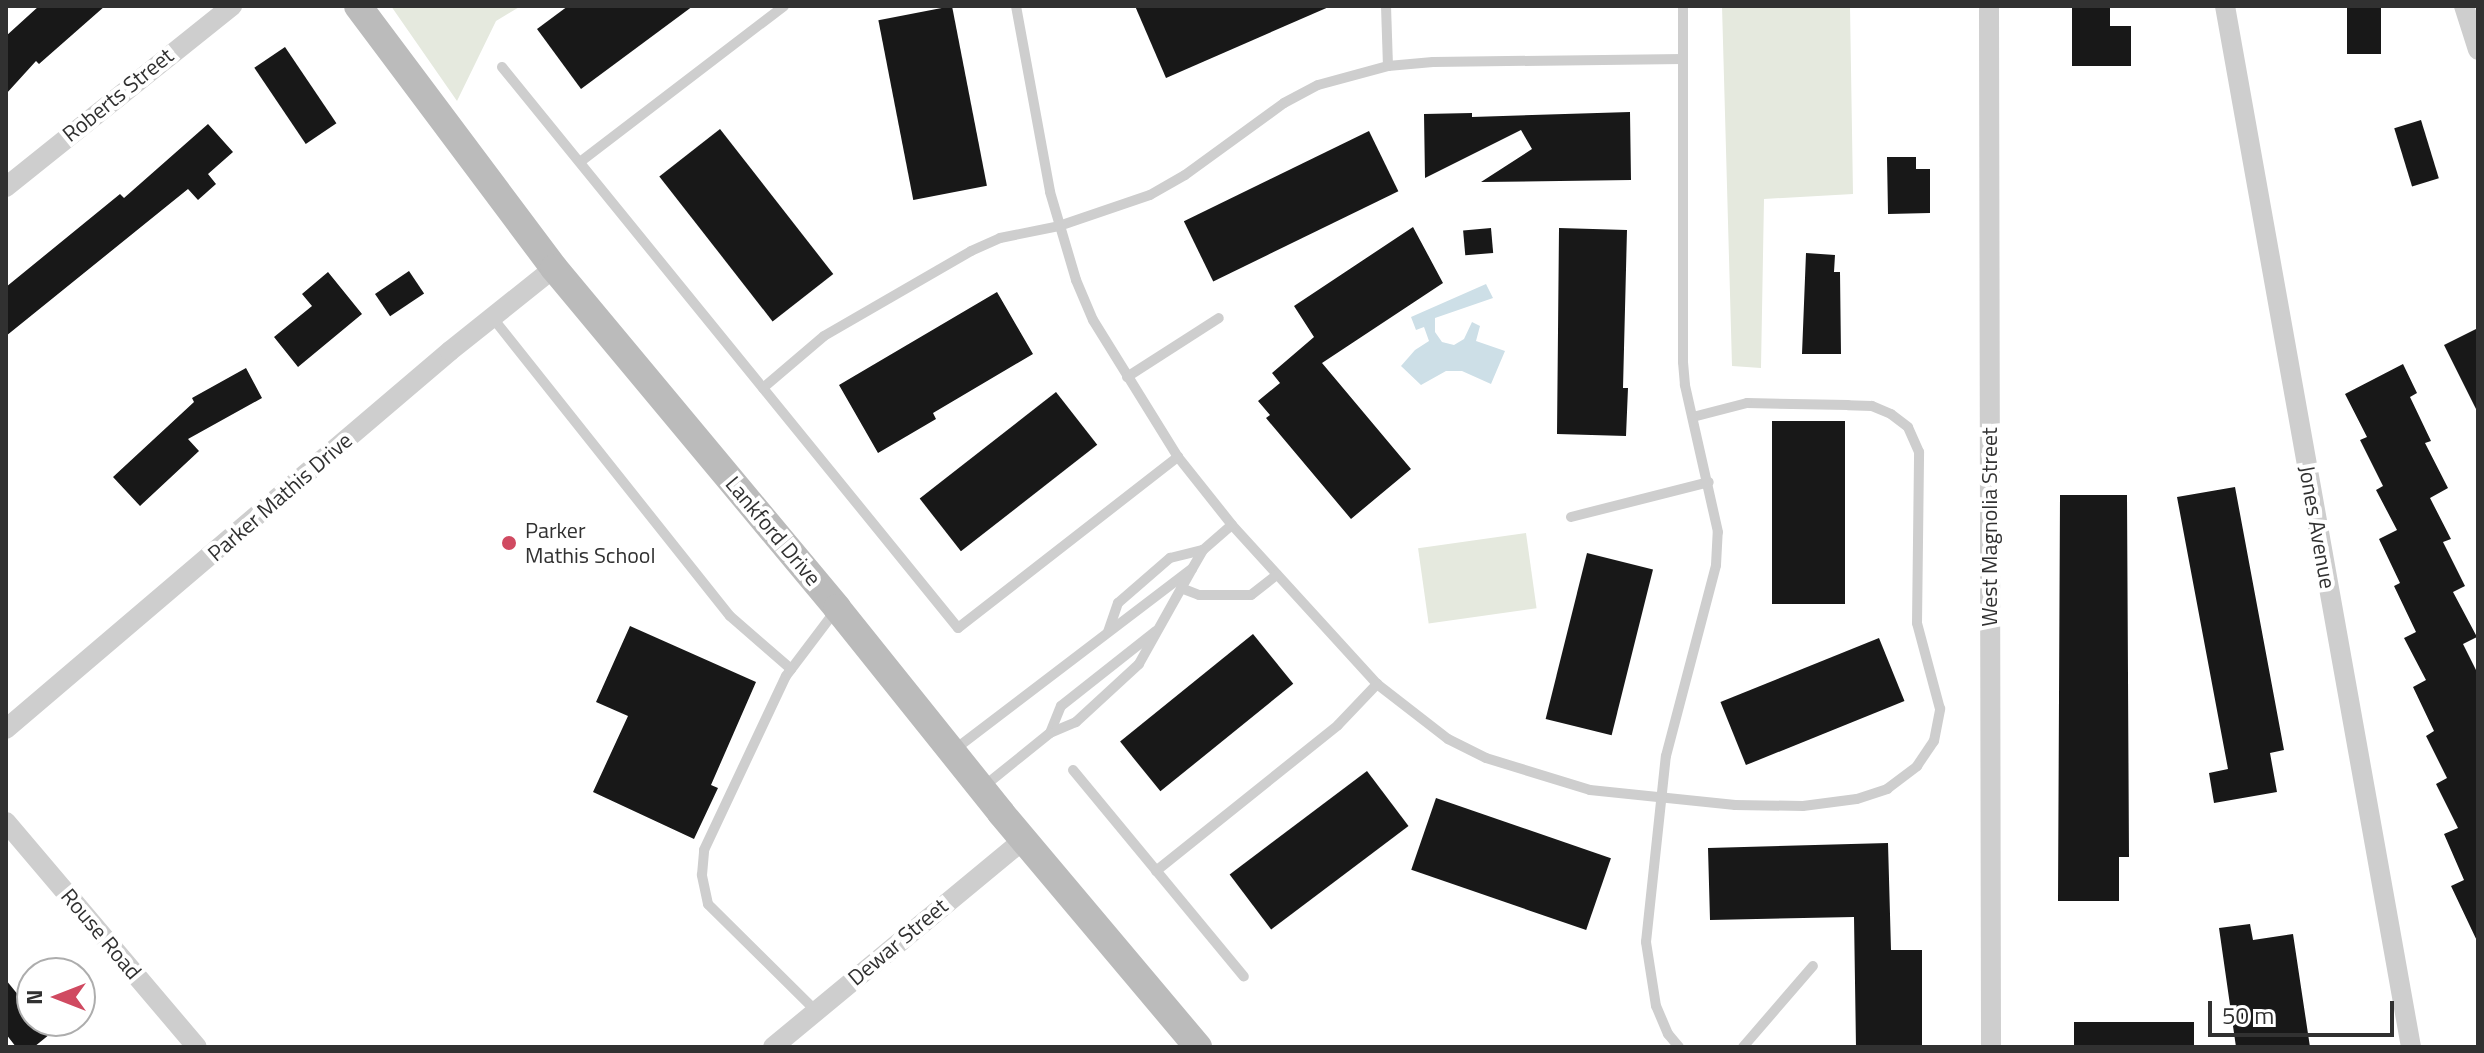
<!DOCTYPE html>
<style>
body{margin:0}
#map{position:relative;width:2484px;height:1053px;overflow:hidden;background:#fff;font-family:"Titillium Web",sans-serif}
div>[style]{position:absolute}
.green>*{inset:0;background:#e5e9de;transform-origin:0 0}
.water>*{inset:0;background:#cddfe7}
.building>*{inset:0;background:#181818;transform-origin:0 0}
.service>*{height:10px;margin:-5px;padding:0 5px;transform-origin:5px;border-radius:5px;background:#cecece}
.minor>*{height:20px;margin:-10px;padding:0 10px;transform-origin:10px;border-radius:10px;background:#cecece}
.secondary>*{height:28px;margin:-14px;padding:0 14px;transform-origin:14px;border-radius:14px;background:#bbb}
.dots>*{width:22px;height:22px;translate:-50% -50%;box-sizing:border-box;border:4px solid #fff;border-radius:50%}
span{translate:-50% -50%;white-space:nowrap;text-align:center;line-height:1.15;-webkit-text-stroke:8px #fff;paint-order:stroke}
.street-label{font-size:22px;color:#313131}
.poi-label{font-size:22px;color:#313131}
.left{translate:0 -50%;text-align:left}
.frame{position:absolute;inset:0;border:8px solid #313131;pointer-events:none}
.north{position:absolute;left:16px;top:957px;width:80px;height:80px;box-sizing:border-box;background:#fff;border:2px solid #adadad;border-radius:50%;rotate:270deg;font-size:22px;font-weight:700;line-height:32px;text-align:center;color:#313131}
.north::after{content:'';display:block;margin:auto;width:28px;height:36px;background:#d04a61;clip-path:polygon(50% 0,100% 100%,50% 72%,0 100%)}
.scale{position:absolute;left:2208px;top:1001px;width:186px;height:36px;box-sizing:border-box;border:4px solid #313131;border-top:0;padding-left:10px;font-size:24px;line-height:28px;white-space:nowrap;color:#313131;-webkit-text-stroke:6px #fff;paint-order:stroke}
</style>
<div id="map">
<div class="green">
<div style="clip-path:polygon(391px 6px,521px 6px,496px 21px,457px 101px)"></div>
<div style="clip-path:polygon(1722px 6px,1850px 6px,1853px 194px,1764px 199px,1761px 368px,1732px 366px)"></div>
<div style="left:1526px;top:533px;width:76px;height:109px;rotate:82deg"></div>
</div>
<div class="water">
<div style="clip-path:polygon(1486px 284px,1493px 298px,1435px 318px,1435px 332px,1442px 342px,1454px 345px,1464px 339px,1472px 322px,1480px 326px,1476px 341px,1505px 351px,1491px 384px,1462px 371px,1446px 371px,1421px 385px,1401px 366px,1415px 350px,1429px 341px,1424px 327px,1416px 330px,1411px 317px)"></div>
</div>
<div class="building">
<div style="clip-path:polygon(39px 6px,105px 6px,39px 64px,36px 61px,6px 94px,6px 36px)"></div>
<div style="clip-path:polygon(568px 6px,693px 6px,581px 89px,537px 29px)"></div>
<div style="left:952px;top:6px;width:183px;height:75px;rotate:79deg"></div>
<div style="clip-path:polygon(1135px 6px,1331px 6px,1166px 78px)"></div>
<div style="clip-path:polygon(2072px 6px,2110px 6px,2110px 26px,2131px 26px,2131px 66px,2072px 66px)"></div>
<div style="left:2347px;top:6px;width:34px;height:48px"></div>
<div style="left:285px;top:47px;width:92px;height:37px;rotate:56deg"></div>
<div style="clip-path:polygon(1630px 112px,1631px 180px,1481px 182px,1532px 149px,1521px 130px,1425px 178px,1424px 114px,1472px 113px,1472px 117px)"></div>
<div style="left:2421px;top:120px;width:61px;height:28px;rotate:73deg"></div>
<div style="clip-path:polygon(208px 124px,233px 152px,208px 174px,216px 184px,198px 200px,188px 189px,6px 336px,6px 287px,120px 194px,124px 198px)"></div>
<div style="left:720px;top:129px;width:184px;height:77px;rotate:52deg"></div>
<div style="left:1369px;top:131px;width:67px;height:206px;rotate:64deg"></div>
<div style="clip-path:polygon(1887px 157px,1916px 157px,1916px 169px,1930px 169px,1930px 213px,1888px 214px)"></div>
<div style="clip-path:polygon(1413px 227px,1443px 283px,1322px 363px,1411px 469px,1351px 519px,1266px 418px,1270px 415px,1258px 401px,1280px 383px,1272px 373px,1314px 337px,1294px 306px)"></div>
<div style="left:1491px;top:228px;width:25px;height:28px;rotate:85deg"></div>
<div style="clip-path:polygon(1559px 228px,1627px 230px,1623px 388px,1628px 388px,1626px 436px,1557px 434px)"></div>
<div style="clip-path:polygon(1806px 253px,1835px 255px,1834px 272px,1840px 272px,1841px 354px,1802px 354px)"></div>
<div style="left:409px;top:271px;width:27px;height:41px;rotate:56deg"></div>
<div style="clip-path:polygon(328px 272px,362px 314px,298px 367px,274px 337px,312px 306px,302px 294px)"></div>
<div style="clip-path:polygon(997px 292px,1033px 354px,933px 413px,936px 419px,878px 453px,839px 385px)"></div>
<div style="clip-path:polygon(2478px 328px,2478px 413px,2444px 345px)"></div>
<div style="clip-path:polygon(2403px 364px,2417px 393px,2410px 397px,2431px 441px,2425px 443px,2448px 488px,2430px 498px,2451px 539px,2443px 542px,2465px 586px,2453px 592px,2477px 637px,2463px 644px,2478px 674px,2478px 943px,2451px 886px,2464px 880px,2444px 834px,2458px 828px,2436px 784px,2447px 778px,2426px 736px,2434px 731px,2413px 687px,2426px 680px,2404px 638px,2416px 632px,2394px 586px,2400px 583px,2379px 539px,2397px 530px,2376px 490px,2383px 486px,2360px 440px,2367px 437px,2345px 394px)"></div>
<div style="clip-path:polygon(246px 368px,262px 398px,188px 439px,199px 451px,140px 506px,113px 477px,194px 402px,192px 398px)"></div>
<div style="left:1056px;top:392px;width:67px;height:173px;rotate:52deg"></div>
<div style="left:1772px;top:421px;width:73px;height:183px"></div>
<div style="clip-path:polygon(2235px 487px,2284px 750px,2270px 753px,2277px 792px,2214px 803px,2209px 773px,2228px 769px,2177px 497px)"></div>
<div style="clip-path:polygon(2060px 495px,2127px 495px,2129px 857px,2119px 857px,2119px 901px,2058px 901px)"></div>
<div style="left:1587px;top:553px;width:68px;height:171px;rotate:14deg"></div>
<div style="clip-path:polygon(630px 626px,756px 682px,711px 785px,718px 788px,694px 839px,593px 792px,628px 716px,596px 702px)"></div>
<div style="left:1253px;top:634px;width:64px;height:171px;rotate:51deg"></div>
<div style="left:1879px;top:638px;width:68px;height:171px;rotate:68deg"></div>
<div style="left:1367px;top:771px;width:69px;height:172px;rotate:53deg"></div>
<div style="left:1436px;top:798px;width:185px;height:76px;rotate:19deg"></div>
<div style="clip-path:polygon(1888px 843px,1891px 950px,1922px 950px,1922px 1047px,1856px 1047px,1854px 917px,1710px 920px,1708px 848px)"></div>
<div style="clip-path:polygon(2250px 924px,2253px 940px,2293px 934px,2310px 1047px,2236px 1047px,2219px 928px)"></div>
<div style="clip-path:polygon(6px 980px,32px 1012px,32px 1021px,39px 1021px,50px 1034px,34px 1047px,16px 1047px,6px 1034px)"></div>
<div style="left:2074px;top:1022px;width:120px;height:25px"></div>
</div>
<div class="service">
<div style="left:1016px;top:6px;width:189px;rotate:79.6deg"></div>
<div style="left:1050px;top:192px;width:92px;rotate:73.5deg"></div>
<div style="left:1076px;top:280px;width:43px;rotate:67deg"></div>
<div style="left:1093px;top:320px;width:161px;rotate:58.2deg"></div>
<div style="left:1178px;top:457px;width:87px;rotate:51.5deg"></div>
<div style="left:1232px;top:525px;width:215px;rotate:47.6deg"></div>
<div style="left:1377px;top:684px;width:90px;rotate:37.8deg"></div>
<div style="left:1448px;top:739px;width:42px;rotate:26.6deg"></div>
<div style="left:1486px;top:758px;width:109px;rotate:17.1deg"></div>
<div style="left:1590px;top:790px;width:146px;rotate:5.9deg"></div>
<div style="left:1735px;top:805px;width:68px;rotate:0.8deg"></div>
<div style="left:1803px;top:806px;width:54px;rotate:-7.4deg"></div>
<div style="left:1857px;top:799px;width:32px;rotate:-18deg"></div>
<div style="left:1887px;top:789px;width:38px;rotate:-37deg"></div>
<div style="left:1917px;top:766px;width:30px;rotate:-56deg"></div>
<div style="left:1934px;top:741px;width:33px;rotate:-79deg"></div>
<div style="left:1940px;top:709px;width:89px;rotate:-105deg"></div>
<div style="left:1917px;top:623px;width:171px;rotate:-89.3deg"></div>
<div style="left:1919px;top:452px;width:27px;rotate:-114deg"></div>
<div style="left:1908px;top:427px;width:21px;rotate:-143deg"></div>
<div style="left:1891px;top:414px;width:21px;rotate:-157deg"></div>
<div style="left:1872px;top:406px;width:24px;rotate:-178deg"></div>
<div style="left:1848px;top:405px;width:101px;rotate:-178.9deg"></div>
<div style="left:1747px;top:403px;width:56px;rotate:165.5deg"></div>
<div style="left:1386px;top:6px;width:60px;rotate:88.1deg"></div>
<div style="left:502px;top:67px;width:723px;rotate:50.89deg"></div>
<div style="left:958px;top:628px;width:279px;rotate:-37.9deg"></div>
<div style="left:580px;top:162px;width:257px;rotate:-37.4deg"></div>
<div style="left:492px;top:317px;width:382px;rotate:51.5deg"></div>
<div style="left:730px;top:616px;width:81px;rotate:41deg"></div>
<div style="left:1127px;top:377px;width:109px;rotate:-32.7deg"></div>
<div style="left:763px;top:388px;width:80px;rotate:-40.4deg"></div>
<div style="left:824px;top:336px;width:170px;rotate:-30deg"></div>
<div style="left:971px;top:251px;width:32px;rotate:-24deg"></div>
<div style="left:1000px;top:238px;width:60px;rotate:-11.5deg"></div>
<div style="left:1059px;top:226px;width:96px;rotate:-18.8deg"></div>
<div style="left:1150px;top:195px;width:40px;rotate:-29.7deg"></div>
<div style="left:1185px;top:175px;width:122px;rotate:-36deg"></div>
<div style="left:1284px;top:103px;width:38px;rotate:-28deg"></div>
<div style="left:1318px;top:85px;width:73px;rotate:-15.2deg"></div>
<div style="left:1388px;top:66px;width:45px;rotate:-5.1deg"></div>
<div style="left:1433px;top:62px;width:250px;rotate:-0.7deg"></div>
<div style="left:1571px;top:517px;width:142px;rotate:-14.2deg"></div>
<div style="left:1192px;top:569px;width:22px;rotate:-60deg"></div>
<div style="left:1203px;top:550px;width:38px;rotate:-41deg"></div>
<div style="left:1181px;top:588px;width:19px;rotate:21deg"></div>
<div style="left:1199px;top:595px;width:52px"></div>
<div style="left:1251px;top:595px;width:33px;rotate:-38deg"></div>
<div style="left:1108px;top:632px;width:31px;rotate:-71deg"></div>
<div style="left:1118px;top:603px;width:69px;rotate:-40.9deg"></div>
<div style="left:1170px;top:558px;width:34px;rotate:-14deg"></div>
<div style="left:1050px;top:733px;width:29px;rotate:-68deg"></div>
<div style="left:1061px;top:706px;width:121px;rotate:-38.3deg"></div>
<div style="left:954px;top:750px;width:299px;rotate:-37.3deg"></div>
<div style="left:1192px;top:569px;width:109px;rotate:119.2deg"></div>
<div style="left:1139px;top:664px;width:86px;rotate:137.4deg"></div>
<div style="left:1076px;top:722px;width:28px;rotate:157deg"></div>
<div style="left:1050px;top:733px;width:86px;rotate:141.1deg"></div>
<div style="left:1073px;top:770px;width:268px;rotate:50.4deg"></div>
<div style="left:1156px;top:871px;width:233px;rotate:-38.7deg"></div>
<div style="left:1338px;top:725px;width:57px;rotate:-46.4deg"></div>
<div style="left:816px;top:1011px;width:152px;rotate:-135.3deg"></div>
<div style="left:708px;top:904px;width:30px;rotate:-102deg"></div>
<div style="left:702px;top:875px;width:25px;rotate:-85deg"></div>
<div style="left:704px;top:850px;width:192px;rotate:-64.8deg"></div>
<div style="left:786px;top:676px;width:83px;rotate:-52.9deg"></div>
<div style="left:1679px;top:1047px;width:17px;rotate:-130deg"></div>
<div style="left:1668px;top:1034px;width:30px;rotate:-113deg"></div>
<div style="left:1656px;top:1006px;width:65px;rotate:-98.9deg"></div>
<div style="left:1646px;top:942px;width:187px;rotate:-83.9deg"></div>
<div style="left:1666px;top:756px;width:197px;rotate:-75.3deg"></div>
<div style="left:1716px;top:565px;width:33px;rotate:-87deg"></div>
<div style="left:1718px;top:532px;width:151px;rotate:-102.7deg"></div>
<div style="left:1685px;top:385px;width:23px;rotate:-95deg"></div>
<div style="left:1683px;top:362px;width:356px;rotate:-90deg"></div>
<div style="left:1743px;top:1047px;width:107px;rotate:-49.2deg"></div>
</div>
<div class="minor">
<div style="left:1989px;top:6px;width:1041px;rotate:89.89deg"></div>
<div style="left:2225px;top:6px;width:1057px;rotate:79.87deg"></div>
<div style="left:2464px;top:6px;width:46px;rotate:72.3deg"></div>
<div style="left:6px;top:187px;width:290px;rotate:-38.7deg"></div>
<div style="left:6px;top:729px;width:583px;rotate:-40.41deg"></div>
<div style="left:450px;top:351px;width:133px;rotate:-38.6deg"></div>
<div style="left:6px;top:822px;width:295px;rotate:49.7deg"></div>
<div style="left:773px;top:1047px;width:326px;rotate:-39.6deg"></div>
</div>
<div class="secondary">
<div style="left:358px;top:6px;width:327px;rotate:53.2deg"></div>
<div style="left:554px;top:268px;width:442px;rotate:50.2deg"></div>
<div style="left:837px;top:608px;width:263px;rotate:51.3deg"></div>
<div style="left:1001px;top:813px;width:306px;rotate:49.9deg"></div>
</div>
<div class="dots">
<div style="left:509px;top:543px;background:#d04a61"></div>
</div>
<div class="street-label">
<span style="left:118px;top:95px;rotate:-39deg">Roberts Street</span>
<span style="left:280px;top:497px;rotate:-41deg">Parker Mathis Drive</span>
<span style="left:1990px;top:527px;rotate:-90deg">West Magnolia Street</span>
<span style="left:2317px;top:527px;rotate:80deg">Jones Avenue</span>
<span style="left:773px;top:531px;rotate:50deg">Lankford Drive</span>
<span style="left:101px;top:934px;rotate:50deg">Rouse Road</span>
<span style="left:898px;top:942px;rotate:-40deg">Dewar Street</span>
</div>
<div class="poi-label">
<span class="left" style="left:525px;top:543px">Parker<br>Mathis School</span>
</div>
<div class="frame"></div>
<div class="north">N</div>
<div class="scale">50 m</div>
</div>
